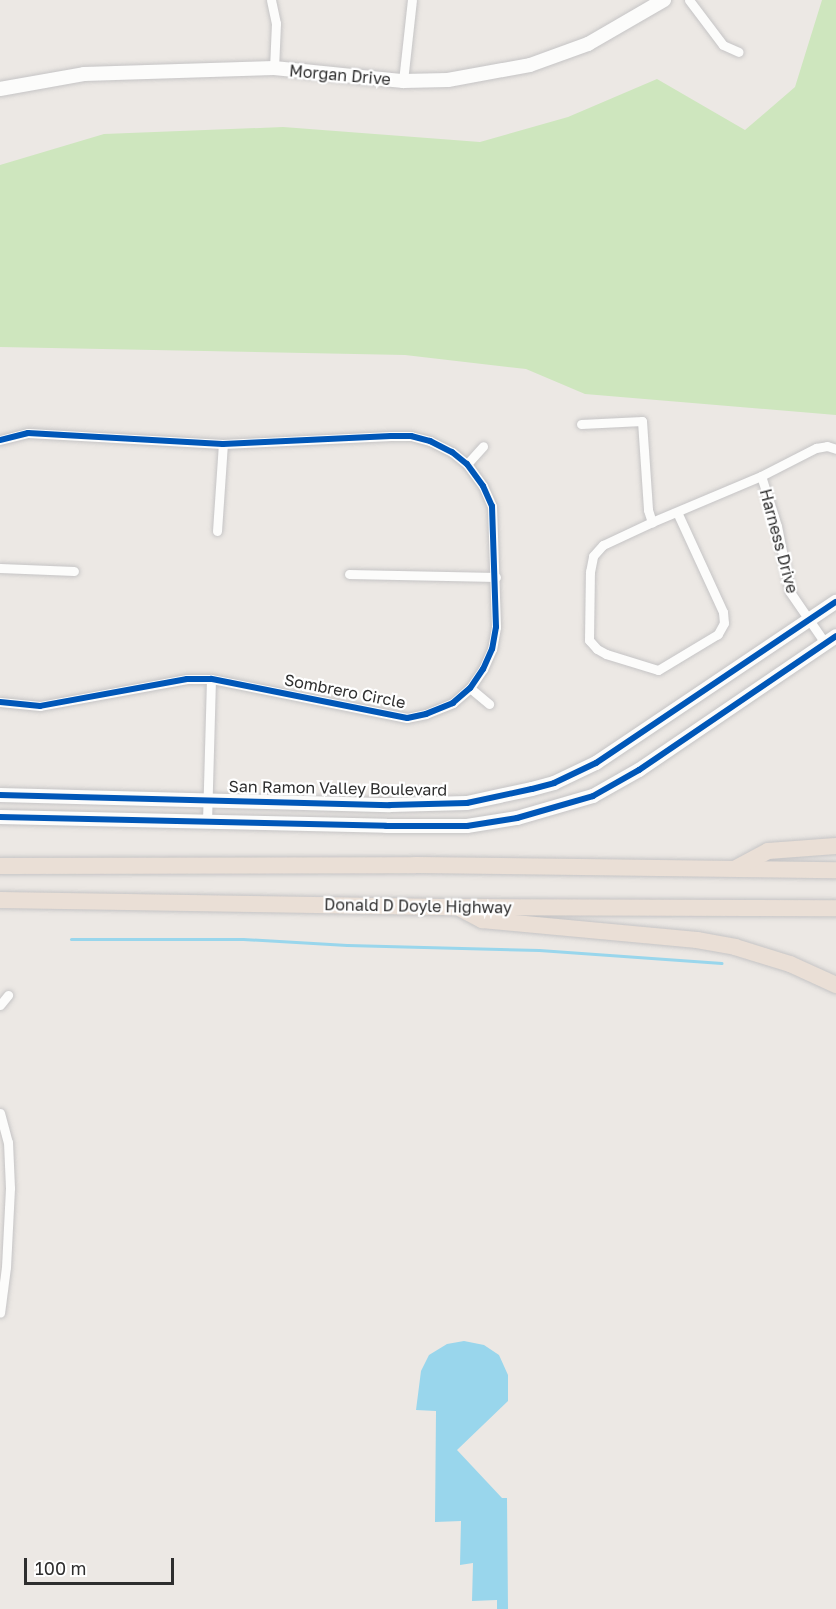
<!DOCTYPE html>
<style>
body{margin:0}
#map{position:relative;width:836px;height:1609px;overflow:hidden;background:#ece8e4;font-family:"Golos Text",sans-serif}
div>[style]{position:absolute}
.green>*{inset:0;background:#cee6be}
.water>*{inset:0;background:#99d6ec}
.stream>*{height:3px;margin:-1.5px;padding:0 1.5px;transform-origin:1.5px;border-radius:1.5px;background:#99d6ec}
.roads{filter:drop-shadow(0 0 2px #c5c4c5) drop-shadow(0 0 2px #c5c4c5)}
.street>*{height:9px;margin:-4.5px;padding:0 4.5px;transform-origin:4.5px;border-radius:4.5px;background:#fcfcfb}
.secondary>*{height:14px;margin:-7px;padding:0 7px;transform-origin:7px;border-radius:7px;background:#fcfcfb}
.highway>*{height:16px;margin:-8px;padding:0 8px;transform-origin:8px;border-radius:8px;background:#eadfd6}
.cycleway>*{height:6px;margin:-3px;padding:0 3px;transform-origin:3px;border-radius:3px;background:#0057b8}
span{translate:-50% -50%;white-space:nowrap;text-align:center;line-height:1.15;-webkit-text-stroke:4.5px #fff;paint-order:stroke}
.street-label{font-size:16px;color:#2e2e2e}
.scale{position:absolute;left:24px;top:1558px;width:150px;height:27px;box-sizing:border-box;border:3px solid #2e2e2e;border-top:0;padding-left:8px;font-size:18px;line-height:21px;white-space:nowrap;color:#2e2e2e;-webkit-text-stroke:4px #fff;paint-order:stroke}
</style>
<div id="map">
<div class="green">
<div style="clip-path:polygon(822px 0,836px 0,836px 415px,585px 394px,526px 369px,405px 355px,0 347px,0 165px,104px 134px,283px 127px,480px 142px,568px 117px,657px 79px,745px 130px,795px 87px)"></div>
</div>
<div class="water">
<div style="clip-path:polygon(464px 1341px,484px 1345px,499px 1355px,508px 1375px,508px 1401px,457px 1450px,502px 1498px,507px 1498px,508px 1609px,497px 1609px,497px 1600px,472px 1601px,473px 1563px,460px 1565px,461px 1521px,435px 1522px,436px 1411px,416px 1410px,421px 1371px,429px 1355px,447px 1344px)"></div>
</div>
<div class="stream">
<div style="left:71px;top:939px;width:172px"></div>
<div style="left:243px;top:939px;width:104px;rotate:3.3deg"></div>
<div style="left:347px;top:945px;width:192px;rotate:1.5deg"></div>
<div style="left:539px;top:950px;width:183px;rotate:4.1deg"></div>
</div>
<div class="roads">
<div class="street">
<div style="left:271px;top:0;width:24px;rotate:78deg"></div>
<div style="left:276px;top:23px;width:45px;rotate:92.5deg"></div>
<div style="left:689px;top:0;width:56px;rotate:52.9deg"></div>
<div style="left:723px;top:45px;width:17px;rotate:24deg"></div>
<div style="left:403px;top:81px;width:81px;rotate:-83.7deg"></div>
<div style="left:581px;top:424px;width:61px;rotate:-2.8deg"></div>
<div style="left:642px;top:421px;width:89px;rotate:86.1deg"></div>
<div style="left:648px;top:510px;width:13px;rotate:72deg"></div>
<div style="left:0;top:440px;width:29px;rotate:-14deg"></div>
<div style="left:28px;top:433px;width:195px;rotate:3.2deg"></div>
<div style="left:223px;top:444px;width:168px;rotate:-2.7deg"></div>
<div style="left:391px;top:436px;width:20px"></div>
<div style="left:411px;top:436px;width:20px;rotate:15deg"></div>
<div style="left:430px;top:441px;width:25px;rotate:27deg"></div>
<div style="left:452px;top:452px;width:19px;rotate:39deg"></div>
<div style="left:467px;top:464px;width:27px;rotate:54deg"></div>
<div style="left:483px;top:486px;width:22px;rotate:66deg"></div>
<div style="left:492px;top:506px;width:121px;rotate:88.1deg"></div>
<div style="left:496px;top:627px;width:22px;rotate:100deg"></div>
<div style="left:492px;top:649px;width:22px;rotate:114deg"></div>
<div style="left:483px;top:669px;width:23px;rotate:124deg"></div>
<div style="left:470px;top:688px;width:23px;rotate:139deg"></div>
<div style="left:453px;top:703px;width:29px;rotate:158deg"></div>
<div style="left:426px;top:714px;width:19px;rotate:168deg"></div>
<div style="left:407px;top:718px;width:200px;rotate:-168.7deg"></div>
<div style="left:211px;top:679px;width:24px;rotate:180deg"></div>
<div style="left:187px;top:679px;width:149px;rotate:169.6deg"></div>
<div style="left:40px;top:706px;width:40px;rotate:-174.3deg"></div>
<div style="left:467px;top:464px;width:24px;rotate:-48deg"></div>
<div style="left:677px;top:512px;width:110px;rotate:65.3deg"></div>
<div style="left:723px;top:612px;width:11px;rotate:85deg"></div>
<div style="left:724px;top:623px;width:13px;rotate:119deg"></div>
<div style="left:718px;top:634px;width:70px;rotate:149deg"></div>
<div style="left:658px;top:670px;width:54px;rotate:-162.9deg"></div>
<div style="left:606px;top:654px;width:10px;rotate:-151deg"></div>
<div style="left:597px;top:649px;width:12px;rotate:-132deg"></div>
<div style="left:589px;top:640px;width:68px;rotate:-89.2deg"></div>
<div style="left:590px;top:572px;width:16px;rotate:-79deg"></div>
<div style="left:593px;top:556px;width:15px;rotate:-48deg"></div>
<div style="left:603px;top:545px;width:54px;rotate:-25.1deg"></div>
<div style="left:652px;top:522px;width:118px;rotate:-22.9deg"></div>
<div style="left:217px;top:531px;width:87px;rotate:-86.1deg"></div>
<div style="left:0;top:568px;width:74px;rotate:2.3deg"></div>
<div style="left:349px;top:574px;width:147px;rotate:1.2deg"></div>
<div style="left:825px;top:643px;width:62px;rotate:-124.5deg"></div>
<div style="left:790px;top:592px;width:67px;rotate:-101.1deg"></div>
<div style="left:777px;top:526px;width:52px;rotate:-107.7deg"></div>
<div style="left:761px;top:476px;width:62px;rotate:-27deg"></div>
<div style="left:816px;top:448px;width:11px;rotate:-10deg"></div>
<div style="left:827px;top:446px;width:9px;rotate:18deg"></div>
<div style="left:470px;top:688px;width:25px;rotate:40deg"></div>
<div style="left:207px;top:822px;width:143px;rotate:-88.4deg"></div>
<div style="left:0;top:1005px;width:13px;rotate:-51deg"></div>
<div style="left:0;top:1113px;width:30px;rotate:75deg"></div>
<div style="left:8px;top:1142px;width:46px;rotate:87.5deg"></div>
<div style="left:10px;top:1188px;width:79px;rotate:92.9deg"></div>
<div style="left:6px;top:1267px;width:46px;rotate:97.4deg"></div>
</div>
<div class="secondary">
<div style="left:0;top:89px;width:85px;rotate:-10.1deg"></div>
<div style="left:84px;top:74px;width:190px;rotate:-1.8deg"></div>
<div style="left:274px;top:68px;width:130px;rotate:5.8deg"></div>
<div style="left:403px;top:81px;width:45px;rotate:-1.3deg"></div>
<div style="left:448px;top:80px;width:83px;rotate:-10.4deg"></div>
<div style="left:530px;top:65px;width:62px;rotate:-19.9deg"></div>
<div style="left:588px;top:44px;width:88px;rotate:-30.1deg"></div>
<div style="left:0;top:795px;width:390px;rotate:1.5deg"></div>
<div style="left:390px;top:805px;width:77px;rotate:-1.5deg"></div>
<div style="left:467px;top:803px;width:66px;rotate:-12.2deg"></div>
<div style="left:532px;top:789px;width:23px;rotate:-15deg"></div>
<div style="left:554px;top:783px;width:47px;rotate:-25.5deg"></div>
<div style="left:596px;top:763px;width:289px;rotate:-33.9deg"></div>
<div style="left:0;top:817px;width:386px;rotate:1.3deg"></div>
<div style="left:386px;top:826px;width:81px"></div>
<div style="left:467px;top:826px;width:51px;rotate:-9.1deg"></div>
<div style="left:517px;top:818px;width:79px;rotate:-16.1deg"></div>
<div style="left:593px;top:796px;width:53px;rotate:-29.5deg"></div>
<div style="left:639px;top:770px;width:238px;rotate:-34.2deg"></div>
</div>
<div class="highway">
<div style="left:0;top:866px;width:415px;rotate:-0.1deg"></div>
<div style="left:415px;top:865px;width:421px;rotate:0.7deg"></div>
<div style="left:736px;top:868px;width:36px;rotate:-28deg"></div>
<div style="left:768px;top:851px;width:68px;rotate:-4.2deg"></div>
<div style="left:0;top:900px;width:457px;rotate:0.9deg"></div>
<div style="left:457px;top:907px;width:379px;rotate:0.2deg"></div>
<div style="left:461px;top:909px;width:24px;rotate:28deg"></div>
<div style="left:482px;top:920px;width:216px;rotate:5.3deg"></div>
<div style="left:697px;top:940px;width:39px;rotate:10deg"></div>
<div style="left:735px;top:947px;width:58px;rotate:17.2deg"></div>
<div style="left:790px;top:964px;width:51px;rotate:24.5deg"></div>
</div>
</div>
<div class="cycleway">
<div style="left:0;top:440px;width:29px;rotate:-14deg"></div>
<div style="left:28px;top:433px;width:195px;rotate:3.2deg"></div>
<div style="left:223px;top:444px;width:168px;rotate:-2.7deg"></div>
<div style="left:391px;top:436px;width:20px"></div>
<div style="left:411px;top:436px;width:20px;rotate:15deg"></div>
<div style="left:430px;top:441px;width:25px;rotate:27deg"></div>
<div style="left:452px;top:452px;width:19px;rotate:39deg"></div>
<div style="left:467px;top:464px;width:27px;rotate:54deg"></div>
<div style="left:483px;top:486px;width:22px;rotate:66deg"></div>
<div style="left:492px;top:506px;width:121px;rotate:88.1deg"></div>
<div style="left:496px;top:627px;width:22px;rotate:100deg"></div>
<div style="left:492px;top:649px;width:22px;rotate:114deg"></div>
<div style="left:483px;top:669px;width:23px;rotate:124deg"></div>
<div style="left:470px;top:688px;width:23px;rotate:139deg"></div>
<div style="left:453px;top:703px;width:29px;rotate:158deg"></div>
<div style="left:426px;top:714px;width:19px;rotate:168deg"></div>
<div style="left:407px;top:718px;width:200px;rotate:-168.7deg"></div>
<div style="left:211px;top:679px;width:24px;rotate:180deg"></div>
<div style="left:187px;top:679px;width:149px;rotate:169.6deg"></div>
<div style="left:40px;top:706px;width:40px;rotate:-174.3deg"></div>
<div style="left:0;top:795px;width:390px;rotate:1.5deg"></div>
<div style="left:390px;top:805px;width:77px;rotate:-1.5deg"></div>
<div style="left:467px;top:803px;width:66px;rotate:-12.2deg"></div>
<div style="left:532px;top:789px;width:23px;rotate:-15deg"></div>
<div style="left:554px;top:783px;width:47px;rotate:-25.5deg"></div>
<div style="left:596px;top:763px;width:289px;rotate:-33.9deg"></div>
<div style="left:0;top:817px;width:386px;rotate:1.3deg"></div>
<div style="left:386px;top:826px;width:81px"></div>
<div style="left:467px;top:826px;width:51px;rotate:-9.1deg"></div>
<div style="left:517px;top:818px;width:79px;rotate:-16.1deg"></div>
<div style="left:593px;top:796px;width:53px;rotate:-29.5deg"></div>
<div style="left:639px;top:770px;width:238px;rotate:-34.2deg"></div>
</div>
<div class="street-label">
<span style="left:340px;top:75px;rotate:5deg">Morgan Drive</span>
<span style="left:779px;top:541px;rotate:75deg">Harness Drive</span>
<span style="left:345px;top:691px;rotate:11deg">Sombrero Circle</span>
<span style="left:338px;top:788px;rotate:1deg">San Ramon Valley Boulevard</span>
<span style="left:418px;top:906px;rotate:1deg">Donald D Doyle Highway</span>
</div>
<div class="scale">100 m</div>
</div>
